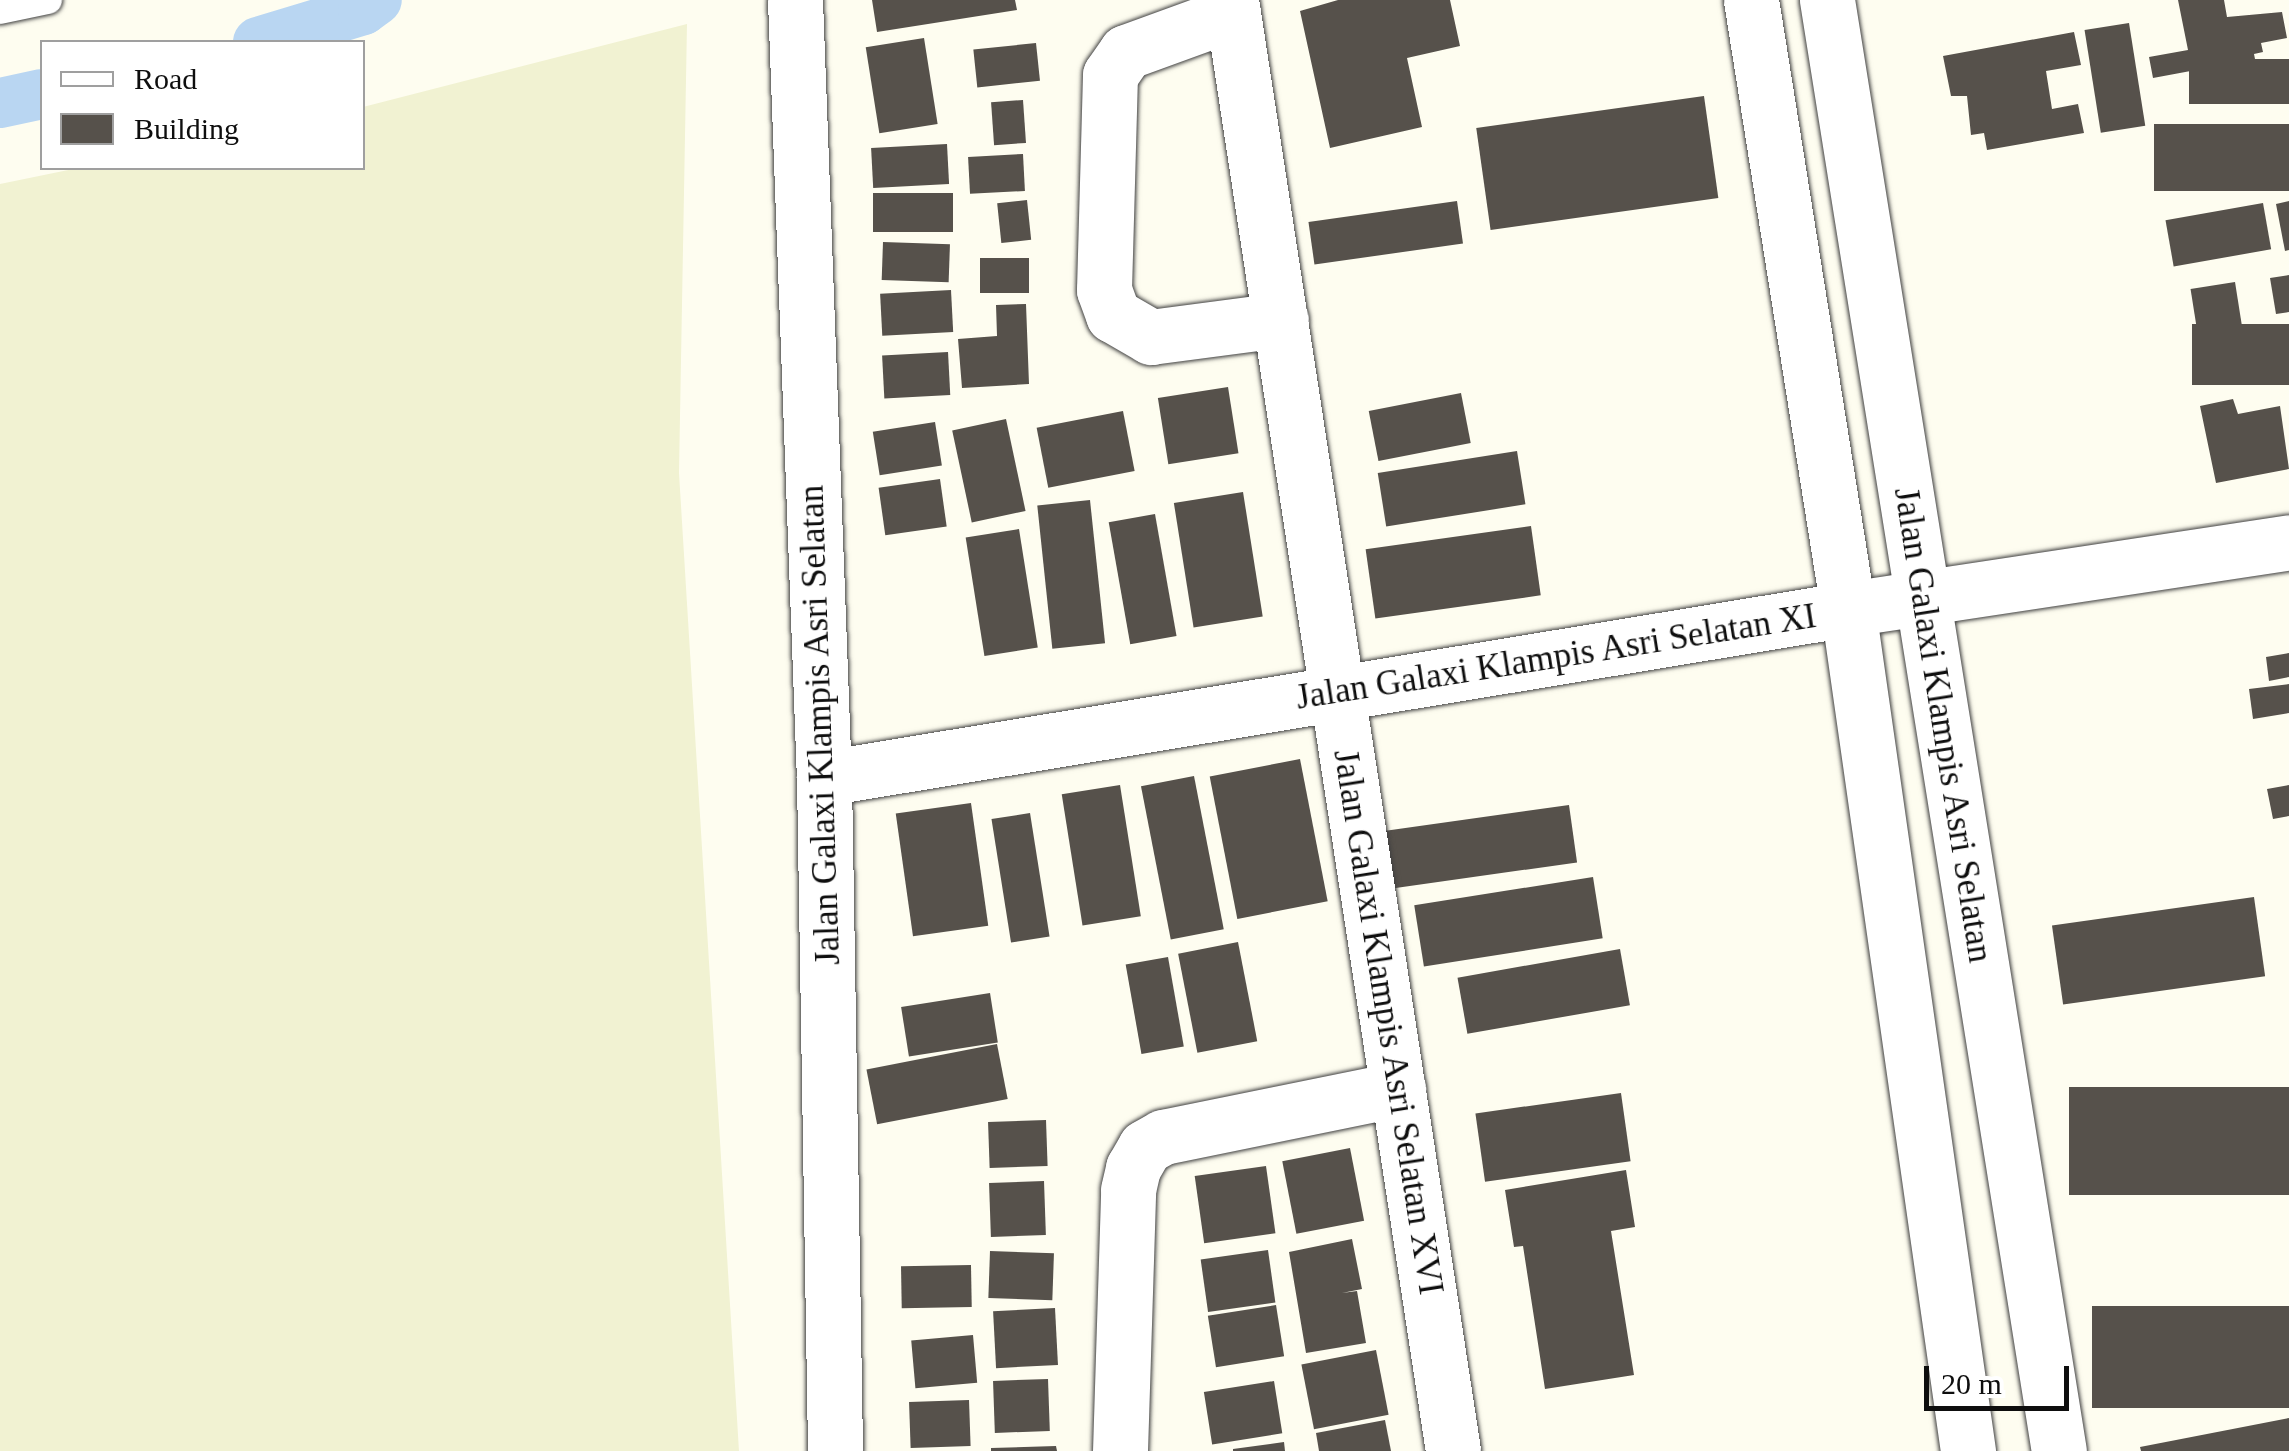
<!DOCTYPE html>
<style>
body{margin:0}
#map{position:relative;width:2289px;height:1451px;overflow:hidden;background:#fefdf0;font-family:"Times New Roman",serif}
div>[style]{position:absolute}
.farmland>*{inset:0;background:#f1f2d2}
.canal>*{height:50px;margin:-25px;padding:0 25px;transform-origin:25px;border-radius:25px;background:#b9d6f2}
.building>*{inset:0;background:#56514b;transform-origin:0 0}
.roads{filter:drop-shadow(0 0 2px #414141) drop-shadow(0 0 2px #414141)}
.lane>*{height:28px;margin:-14px;padding:0 14px;transform-origin:14px;border-radius:14px;background:#fff}
.street>*{height:55px;margin:-27.5px;padding:0 27.5px;transform-origin:27.5px;border-radius:27.5px;background:#fff}
span{translate:-50% -50%;white-space:nowrap;text-align:center;line-height:1.15;-webkit-text-stroke:10px #fff;paint-order:stroke}
.street-label{font-size:35px;color:#0e0e0e}
.legend{position:absolute;left:40px;top:40px;width:325px;height:130px;box-sizing:border-box;background:#fff;border:2px solid #9f9f9f;margin:0;padding:12px 18px;list-style:none;font-size:30px;color:#0e0e0e}
.legend li{display:flex;align-items:center;gap:20px;height:50px}
.legend b{width:50px;border:2px solid #9f9f9f}
.scale{position:absolute;left:1924px;top:1366px;width:145px;height:45px;box-sizing:border-box;border:5px solid #0e0e0e;border-top:0;padding-left:12px;font-size:30px;line-height:35px;white-space:nowrap;color:#0e0e0e;-webkit-text-stroke:8px #fff;paint-order:stroke}
</style>
<div id="map">
<div class="farmland">
<div style="clip-path:polygon(687px 24px,679px 473px,739px 1451px,0 1451px,0 184px,78px 168px,362px 168px,363px 107px)"></div>
</div>
<div class="canal">
<div style="left:258px;top:42px;width:110px;rotate:-16.9deg"></div>
<div style="left:363px;top:10px;width:17px;rotate:-36deg"></div>
<div style="left:0;top:103px;width:43px;rotate:-12.1deg"></div>
</div>
<div class="building">
<div style="clip-path:polygon(872px 0,1015px 0,1017px 10px,877px 32px)"></div>
<div style="clip-path:polygon(1338px 0,1450px 0,1460px 46px,1407px 58px,1422px 127px,1330px 148px,1300px 11px)"></div>
<div style="clip-path:polygon(2178px 0,2224px 0,2227px 17px,2282px 12px,2287px 38px,2261px 43px,2263px 52px,2254px 54px,2255px 59px,2153px 78px,2149px 57px,2188px 50px)"></div>
<div style="left:2129px;top:23px;width:104px;height:45px;rotate:81deg"></div>
<div style="clip-path:polygon(2074px 32px,2081px 65px,2046px 71px,2052px 109px,2078px 104px,2084px 133px,1987px 150px,1984px 133px,1971px 135px,1967px 96px,1951px 96px,1943px 56px)"></div>
<div style="left:924px;top:38px;width:87px;height:59px;rotate:81deg"></div>
<div style="left:1036px;top:43px;width:38px;height:63px;rotate:84deg"></div>
<div style="left:2289px;top:59px;width:45px;height:100px;rotate:90deg"></div>
<div style="left:1704px;top:96px;width:103px;height:230px;rotate:82deg"></div>
<div style="left:1023px;top:100px;width:43px;height:32px;rotate:86deg"></div>
<div style="left:2289px;top:124px;width:67px;height:135px;rotate:90deg"></div>
<div style="left:947px;top:144px;width:40px;height:76px;rotate:87deg"></div>
<div style="left:1023px;top:154px;width:37px;height:55px;rotate:87deg"></div>
<div style="left:873px;top:193px;width:80px;height:39px"></div>
<div style="left:1027px;top:200px;width:40px;height:30px;rotate:84deg"></div>
<div style="left:1457px;top:201px;width:43px;height:150px;rotate:82deg"></div>
<div style="clip-path:polygon(2289px 201px,2289px 250px,2285px 251px,2276px 204px)"></div>
<div style="left:2263px;top:203px;width:47px;height:99px;rotate:80deg"></div>
<div style="left:883px;top:242px;width:67px;height:38px;rotate:2deg"></div>
<div style="left:980px;top:258px;width:49px;height:35px"></div>
<div style="clip-path:polygon(2289px 275px,2289px 312px,2276px 314px,2270px 278px)"></div>
<div style="left:2235px;top:282px;width:45px;height:45px;rotate:81deg"></div>
<div style="left:951px;top:290px;width:42px;height:71px;rotate:87deg"></div>
<div style="clip-path:polygon(1026px 304px,1029px 384px,962px 388px,958px 339px,997px 336px,996px 305px)"></div>
<div style="left:2289px;top:324px;width:61px;height:97px;rotate:90deg"></div>
<div style="left:948px;top:352px;width:43px;height:66px;rotate:87deg"></div>
<div style="left:1228px;top:387px;width:67px;height:71px;rotate:81deg"></div>
<div style="left:1461px;top:393px;width:51px;height:94px;rotate:79deg"></div>
<div style="clip-path:polygon(2233px 399px,2238px 414px,2280px 406px,2289px 469px,2216px 483px,2200px 406px)"></div>
<div style="left:1123px;top:411px;width:61px;height:88px;rotate:79deg"></div>
<div style="left:1006px;top:419px;width:94px;height:55px;rotate:78deg"></div>
<div style="left:935px;top:422px;width:44px;height:63px;rotate:81deg"></div>
<div style="left:1517px;top:451px;width:54px;height:141px;rotate:81deg"></div>
<div style="left:940px;top:479px;width:48px;height:62px;rotate:82deg"></div>
<div style="left:1243px;top:492px;width:126px;height:70px;rotate:81deg"></div>
<div style="left:1090px;top:500px;width:144px;height:53px;rotate:84deg"></div>
<div style="left:1155px;top:514px;width:124px;height:47px;rotate:80deg"></div>
<div style="left:1531px;top:526px;width:70px;height:167px;rotate:82deg"></div>
<div style="left:1019px;top:529px;width:120px;height:54px;rotate:81deg"></div>
<div style="clip-path:polygon(2289px 653px,2289px 677px,2269px 681px,2266px 657px)"></div>
<div style="clip-path:polygon(2289px 684px,2289px 713px,2253px 719px,2249px 689px)"></div>
<div style="left:1300px;top:759px;width:145px;height:92px;rotate:79deg"></div>
<div style="left:1194px;top:776px;width:156px;height:54px;rotate:79deg"></div>
<div style="left:1120px;top:785px;width:133px;height:59px;rotate:81deg"></div>
<div style="clip-path:polygon(2289px 785px,2289px 816px,2273px 819px,2267px 789px)"></div>
<div style="left:971px;top:803px;width:124px;height:76px;rotate:82deg"></div>
<div style="left:1569px;top:805px;width:58px;height:185px;rotate:82deg"></div>
<div style="left:1030px;top:813px;width:125px;height:39px;rotate:81deg"></div>
<div style="left:1593px;top:877px;width:62px;height:181px;rotate:81deg"></div>
<div style="left:2254px;top:897px;width:80px;height:204px;rotate:82deg"></div>
<div style="left:1238px;top:942px;width:101px;height:61px;rotate:79deg"></div>
<div style="left:1620px;top:949px;width:57px;height:165px;rotate:80deg"></div>
<div style="left:1168px;top:957px;width:91px;height:43px;rotate:80deg"></div>
<div style="left:990px;top:993px;width:50px;height:90px;rotate:81deg"></div>
<div style="left:997px;top:1044px;width:56px;height:133px;rotate:79deg"></div>
<div style="left:2289px;top:1087px;width:108px;height:220px;rotate:90deg"></div>
<div style="left:1621px;top:1093px;width:69px;height:147px;rotate:82deg"></div>
<div style="left:1046px;top:1120px;width:46px;height:58px;rotate:88deg"></div>
<div style="left:1350px;top:1148px;width:74px;height:69px;rotate:79deg"></div>
<div style="left:1266px;top:1166px;width:68px;height:72px;rotate:82deg"></div>
<div style="clip-path:polygon(1626px 1170px,1635px 1227px,1611px 1231px,1634px 1375px,1545px 1389px,1523px 1246px,1514px 1247px,1505px 1190px)"></div>
<div style="left:1044px;top:1181px;width:54px;height:55px;rotate:88deg"></div>
<div style="clip-path:polygon(1352px 1239px,1362px 1289px,1342px 1293px,1357px 1291px,1366px 1343px,1306px 1353px,1289px 1252px)"></div>
<div style="left:1268px;top:1250px;width:53px;height:68px;rotate:82deg"></div>
<div style="left:990px;top:1251px;width:64px;height:47px;rotate:2deg"></div>
<div style="left:971px;top:1265px;width:42px;height:70px;rotate:89deg"></div>
<div style="left:1276px;top:1305px;width:52px;height:69px;rotate:81deg"></div>
<div style="left:2289px;top:1306px;width:102px;height:197px;rotate:90deg"></div>
<div style="left:1055px;top:1308px;width:57px;height:62px;rotate:87deg"></div>
<div style="left:973px;top:1335px;width:48px;height:62px;rotate:85deg"></div>
<div style="left:1376px;top:1350px;width:66px;height:76px;rotate:79deg"></div>
<div style="left:1048px;top:1379px;width:52px;height:55px;rotate:88deg"></div>
<div style="left:1274px;top:1381px;width:53px;height:71px;rotate:81deg"></div>
<div style="left:969px;top:1400px;width:46px;height:60px;rotate:88deg"></div>
<div style="clip-path:polygon(2289px 1418px,2289px 1451px,2141px 1451px,2140px 1447px)"></div>
<div style="clip-path:polygon(1385px 1420px,1391px 1451px,1319px 1451px,1316px 1433px)"></div>
<div style="clip-path:polygon(1284px 1442px,1285px 1451px,1233px 1451px,1233px 1449px)"></div>
<div style="clip-path:polygon(1056px 1446px,1057px 1451px,991px 1451px,991px 1448px)"></div>
</div>
<div class="roads">
<div class="lane">
<div style="left:0;top:10px;width:49px;rotate:-11.8deg"></div>
</div>
<div class="street">
<div style="left:795px;top:0;width:779px;rotate:87.87deg"></div>
<div style="left:824px;top:778px;width:673px;rotate:89.06deg"></div>
<div style="left:1231px;top:0;width:1468px;rotate:81.3deg"></div>
<div style="left:1751px;top:0;width:617px;rotate:80.95deg"></div>
<div style="left:1848px;top:609px;width:851px;rotate:81.89deg"></div>
<div style="left:1827px;top:0;width:1469px;rotate:80.92deg"></div>
<div style="left:1233px;top:13px;width:114px;rotate:160deg"></div>
<div style="left:1126px;top:52px;width:28px;rotate:125deg"></div>
<div style="left:1110px;top:75px;width:215px;rotate:91.6deg"></div>
<div style="left:1104px;top:290px;width:27px;rotate:70deg"></div>
<div style="left:1113px;top:315px;width:44px;rotate:30.1deg"></div>
<div style="left:1151px;top:337px;width:131px;rotate:-7.5deg"></div>
<div style="left:824px;top:778px;width:1038px;rotate:-9.37deg"></div>
<div style="left:1848px;top:609px;width:446px;rotate:-8.6deg"></div>
<div style="left:1120px;top:1451px;width:261px;rotate:-88.2deg"></div>
<div style="left:1128px;top:1190px;width:23px;rotate:-77deg"></div>
<div style="left:1133px;top:1168px;width:24px;rotate:-60deg"></div>
<div style="left:1145px;top:1147px;width:21px;rotate:-29deg"></div>
<div style="left:1163px;top:1137px;width:240px;rotate:-11.5deg"></div>
</div>
</div>
<div class="street-label">
<span style="left:1556px;top:657px;rotate:-9deg">Jalan Galaxi Klampis Asri Selatan XI</span>
<span style="left:820px;top:725px;rotate:-92deg">Jalan Galaxi Klampis Asri Selatan</span>
<span style="left:1943px;top:725px;rotate:81deg">Jalan Galaxi Klampis Asri Selatan</span>
<span style="left:1388px;top:1022px;rotate:81deg">Jalan Galaxi Klampis Asri Selatan XVI</span>
</div>
<ul class="legend">
<li><b style="height:12px;background:#fff"></b>Road</li>
<li><b style="height:28px;background:#56514b"></b>Building</li>
</ul>
<div class="scale">20 m</div>
</div>
